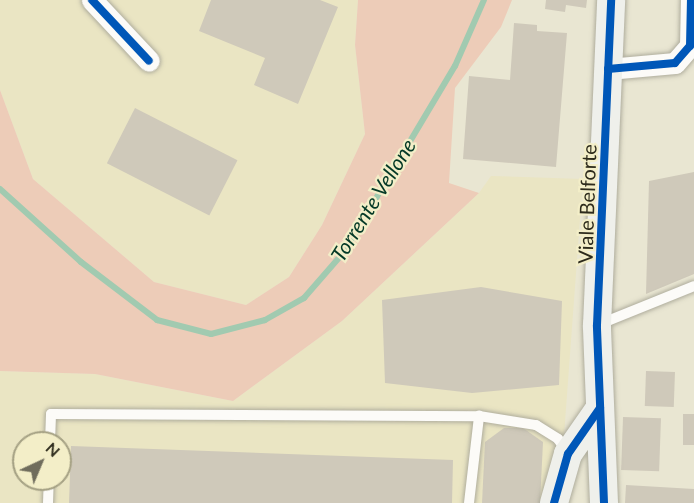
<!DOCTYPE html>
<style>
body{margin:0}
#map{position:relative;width:694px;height:503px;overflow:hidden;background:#e9e6d2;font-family:Lato,sans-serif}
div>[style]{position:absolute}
.built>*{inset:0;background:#eae5c3}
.green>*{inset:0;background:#edccb8}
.stream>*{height:6px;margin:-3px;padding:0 3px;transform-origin:3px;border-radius:3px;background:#a1cab0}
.building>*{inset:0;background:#cfc9ba;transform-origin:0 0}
.roads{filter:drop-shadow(0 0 2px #afad9d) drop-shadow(0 0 2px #afad9d)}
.service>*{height:10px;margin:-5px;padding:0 5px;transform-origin:5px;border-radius:5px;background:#fcfbf8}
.minor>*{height:21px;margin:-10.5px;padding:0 10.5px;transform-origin:10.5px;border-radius:10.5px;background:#fcfbf8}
.secondary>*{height:28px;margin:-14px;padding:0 14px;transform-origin:14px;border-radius:14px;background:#eff0eb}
.cycleway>*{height:8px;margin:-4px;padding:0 4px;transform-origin:4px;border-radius:4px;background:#0057b8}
span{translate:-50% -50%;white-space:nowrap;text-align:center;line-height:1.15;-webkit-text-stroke:4.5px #f3eec8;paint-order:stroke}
.street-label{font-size:20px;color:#2d2b1c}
.water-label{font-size:21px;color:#043926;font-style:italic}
.north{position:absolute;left:12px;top:431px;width:60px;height:60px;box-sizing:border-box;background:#f3eec8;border:2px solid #a4a083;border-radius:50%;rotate:44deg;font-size:16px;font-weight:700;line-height:24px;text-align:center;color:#2d2b1c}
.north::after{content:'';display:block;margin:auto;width:21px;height:27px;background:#6f6c5c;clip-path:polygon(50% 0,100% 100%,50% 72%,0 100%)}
</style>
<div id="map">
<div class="built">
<div style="clip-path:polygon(0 0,358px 0,355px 45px,365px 134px,322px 225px,289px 277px,246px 305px,154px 282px,33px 179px,0 90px)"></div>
<div style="clip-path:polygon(evenodd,491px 176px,583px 179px,559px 503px,0 503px,0 371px,95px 374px,233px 401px,342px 321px,479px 193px,491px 176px,24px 443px,60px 443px,60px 479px,24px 479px,24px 443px)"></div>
</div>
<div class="green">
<div style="clip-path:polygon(358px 0,512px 0,501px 27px,455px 88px,449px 183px,479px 193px,342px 321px,233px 401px,95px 374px,0 371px,0 90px,33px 179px,154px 282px,246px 305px,289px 277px,322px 225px,365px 134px,355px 45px)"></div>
</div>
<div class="stream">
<div style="left:0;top:189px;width:109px;rotate:42deg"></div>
<div style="left:81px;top:262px;width:96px;rotate:37.3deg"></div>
<div style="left:157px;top:320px;width:56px;rotate:14.5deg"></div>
<div style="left:211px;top:334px;width:56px;rotate:-14.5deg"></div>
<div style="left:265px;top:320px;width:45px;rotate:-29.4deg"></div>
<div style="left:304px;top:298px;width:61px;rotate:-49deg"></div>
<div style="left:344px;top:252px;width:217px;rotate:-59.2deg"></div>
<div style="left:455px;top:66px;width:72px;rotate:-66.3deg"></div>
</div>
<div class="building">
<div style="clip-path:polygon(211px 0,320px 0,338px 7px,298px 104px,254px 85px,265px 58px,199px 31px)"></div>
<div style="clip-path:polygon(546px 0,587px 0,586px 8px,566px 5px,565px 12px,545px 9px)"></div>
<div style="clip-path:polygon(514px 23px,537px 25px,537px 31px,567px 33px,556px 167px,463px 159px,469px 76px,510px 80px)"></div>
<div style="left:135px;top:108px;width:115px;height:62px;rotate:27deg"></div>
<div style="clip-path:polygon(694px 172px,694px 274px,646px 294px,649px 181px)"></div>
<div style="clip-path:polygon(481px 287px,562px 301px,559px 385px,472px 393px,385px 383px,382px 300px)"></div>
<div style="left:646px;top:371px;width:29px;height:35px;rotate:2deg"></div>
<div style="left:683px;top:414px;width:11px;height:31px"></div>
<div style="left:623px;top:417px;width:38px;height:53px;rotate:2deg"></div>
<div style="clip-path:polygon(504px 428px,523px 428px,543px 442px,540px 503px,482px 503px,485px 442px)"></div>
<div style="clip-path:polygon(71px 446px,453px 460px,452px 503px,69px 503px)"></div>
<div style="clip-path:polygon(626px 485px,694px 489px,694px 503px,625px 503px)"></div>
</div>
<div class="roads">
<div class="service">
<div style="left:600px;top:324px;width:101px;rotate:-22deg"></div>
<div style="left:50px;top:443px;width:29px;rotate:-88deg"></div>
<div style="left:51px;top:414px;width:428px;rotate:0.3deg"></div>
<div style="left:479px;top:416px;width:58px;rotate:9deg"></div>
<div style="left:536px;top:425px;width:26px;rotate:32deg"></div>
<div style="left:558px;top:439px;width:17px;rotate:54deg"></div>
<div style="left:48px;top:503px;width:24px;rotate:-88deg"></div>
<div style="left:469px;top:503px;width:88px;rotate:-83.4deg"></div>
</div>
<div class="minor">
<div style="left:92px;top:0;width:83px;rotate:46.9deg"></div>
<div style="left:608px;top:69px;width:67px;rotate:-5.1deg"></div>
<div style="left:675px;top:63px;width:23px;rotate:-49deg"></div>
<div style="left:690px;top:46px;width:46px;rotate:-88.8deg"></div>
</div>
<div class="secondary">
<div style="left:554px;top:503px;width:51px;rotate:-74.1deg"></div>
<div style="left:568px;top:454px;width:56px;rotate:-55.2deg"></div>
<div style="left:604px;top:503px;width:178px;rotate:-92.3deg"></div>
<div style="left:597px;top:325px;width:325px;rotate:-87.5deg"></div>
</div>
</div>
<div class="cycleway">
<div style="left:92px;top:0;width:83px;rotate:46.9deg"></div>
<div style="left:608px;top:69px;width:67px;rotate:-5.1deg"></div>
<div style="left:675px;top:63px;width:23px;rotate:-49deg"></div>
<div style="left:690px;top:46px;width:46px;rotate:-88.8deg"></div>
<div style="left:554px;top:503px;width:51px;rotate:-74.1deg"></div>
<div style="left:568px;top:454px;width:56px;rotate:-55.2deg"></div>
<div style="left:604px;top:503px;width:178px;rotate:-92.3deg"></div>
<div style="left:597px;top:325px;width:325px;rotate:-87.5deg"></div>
</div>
<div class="street-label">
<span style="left:587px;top:204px;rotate:-88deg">Viale Belforte</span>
</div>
<div class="water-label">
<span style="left:373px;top:200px;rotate:-58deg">Torrente Vellone</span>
</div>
<div class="north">N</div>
</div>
